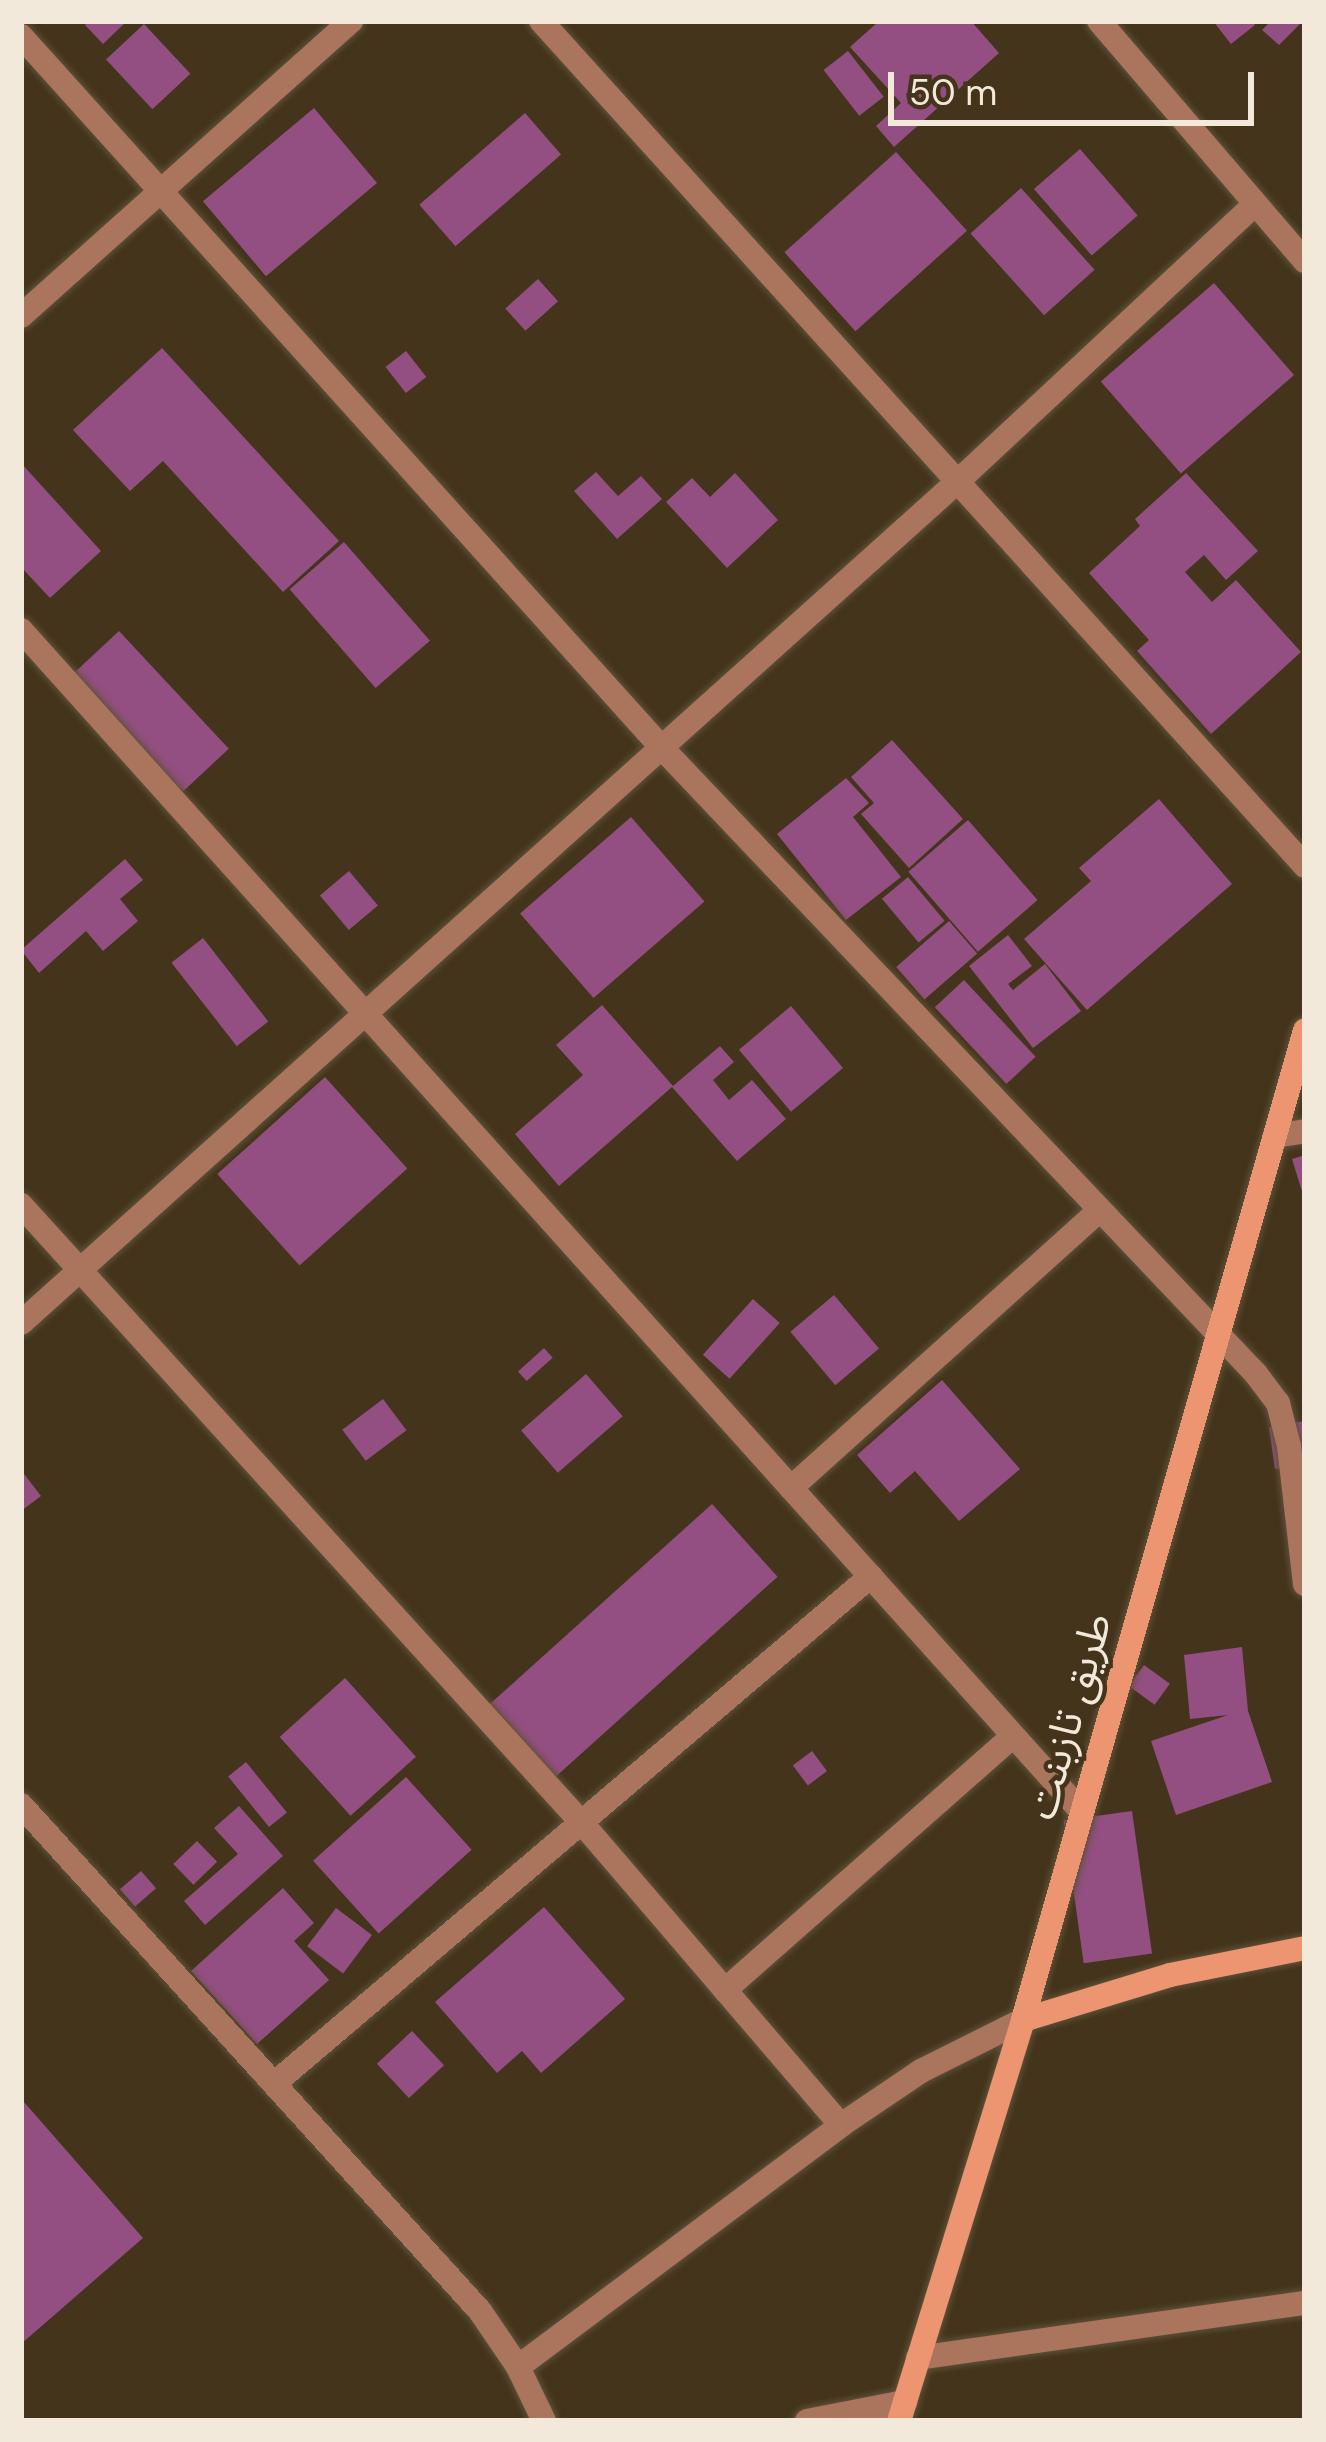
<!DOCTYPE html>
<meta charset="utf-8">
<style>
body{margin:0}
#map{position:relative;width:1326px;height:2442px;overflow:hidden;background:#43341b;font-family:"DM Sans","Noto Sans Arabic",sans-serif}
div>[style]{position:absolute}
.building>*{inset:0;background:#934f81;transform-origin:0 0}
.roads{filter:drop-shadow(0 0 3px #5f513a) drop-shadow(0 0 3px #5f513a)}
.street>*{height:24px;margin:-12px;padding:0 12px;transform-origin:12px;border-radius:12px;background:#ab745d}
.secondary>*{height:24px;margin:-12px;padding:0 12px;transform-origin:12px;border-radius:12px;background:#ec9570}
span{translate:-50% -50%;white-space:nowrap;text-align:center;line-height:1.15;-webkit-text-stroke:9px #43341b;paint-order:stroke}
.street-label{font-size:42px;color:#f3e9da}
.frame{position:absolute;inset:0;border:24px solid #f3e9da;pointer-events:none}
.scale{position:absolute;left:888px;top:72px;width:366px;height:54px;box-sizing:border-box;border:6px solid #f3e9da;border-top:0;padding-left:15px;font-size:36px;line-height:42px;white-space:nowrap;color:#f3e9da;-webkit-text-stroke:9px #43341b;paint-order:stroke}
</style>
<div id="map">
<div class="building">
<div style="clip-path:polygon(90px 21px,127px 21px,103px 44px,85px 25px)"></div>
<div style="clip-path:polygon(879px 21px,971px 21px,999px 53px,894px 147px,876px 126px,901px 103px,850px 47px)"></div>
<div style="clip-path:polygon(1213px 21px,1252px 21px,1255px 25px,1231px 44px)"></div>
<div style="clip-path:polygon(1271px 21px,1303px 21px,1279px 45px,1262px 30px)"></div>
<div style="left:144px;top:24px;width:68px;height:52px;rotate:47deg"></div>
<div style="left:848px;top:51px;width:58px;height:31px;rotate:52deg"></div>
<div style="left:314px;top:108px;width:98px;height:145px;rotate:50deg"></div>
<div style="left:525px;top:113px;width:55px;height:140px;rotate:49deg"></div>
<div style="left:1080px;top:149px;width:88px;height:61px;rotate:49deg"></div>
<div style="left:896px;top:152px;width:106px;height:150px;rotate:48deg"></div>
<div style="left:1021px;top:188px;width:110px;height:68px;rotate:48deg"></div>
<div style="left:538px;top:279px;width:30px;height:44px;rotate:48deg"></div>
<div style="left:1214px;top:283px;width:122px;height:150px;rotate:49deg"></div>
<div style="clip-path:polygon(162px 348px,339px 541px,283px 592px,163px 461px,130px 491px,73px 430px)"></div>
<div style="left:406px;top:351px;width:33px;height:26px;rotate:52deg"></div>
<div style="clip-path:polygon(21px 463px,101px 551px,50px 598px,21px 567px)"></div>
<div style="clip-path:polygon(596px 472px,618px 496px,641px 476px,662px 499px,617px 539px,574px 491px)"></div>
<div style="clip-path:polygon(735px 473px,778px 520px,727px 568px,666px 502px,692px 478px,710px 497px)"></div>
<div style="clip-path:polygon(1186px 473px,1258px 551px,1226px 580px,1204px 555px,1185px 572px,1212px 602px,1236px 580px,1301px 652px,1211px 734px,1137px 651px,1149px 640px,1089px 573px,1140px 526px,1135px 519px)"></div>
<div style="left:344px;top:542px;width:131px;height:72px;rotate:49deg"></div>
<div style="left:119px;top:631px;width:161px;height:63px;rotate:47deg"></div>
<div style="clip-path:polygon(892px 740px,963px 819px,909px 868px,861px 814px,874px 803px,851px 777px)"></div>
<div style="clip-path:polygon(846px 778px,869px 803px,853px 817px,901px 877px,846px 920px,777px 834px)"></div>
<div style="clip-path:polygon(1159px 799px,1232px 884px,1087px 1010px,1024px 939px,1091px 881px,1079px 868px)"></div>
<div style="left:631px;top:817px;width:112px;height:147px;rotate:49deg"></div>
<div style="left:968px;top:820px;width:106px;height:79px;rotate:49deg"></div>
<div style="clip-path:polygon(125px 859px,143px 880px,120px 899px,138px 921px,103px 951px,86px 931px,39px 973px,21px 950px)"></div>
<div style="left:349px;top:871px;width:45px;height:38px;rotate:50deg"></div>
<div style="left:908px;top:877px;width:57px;height:34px;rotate:50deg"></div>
<div style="left:949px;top:921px;width:43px;height:70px;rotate:49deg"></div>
<div style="clip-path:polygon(1008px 935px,1032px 966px,1008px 984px,1013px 990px,1045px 964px,1081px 1011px,1033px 1048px,969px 966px)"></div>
<div style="left:203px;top:938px;width:106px;height:40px;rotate:52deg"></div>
<div style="left:964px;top:980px;width:105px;height:40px;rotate:47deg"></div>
<div style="clip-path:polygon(602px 1005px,673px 1086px,720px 1046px,734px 1062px,713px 1080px,729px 1100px,752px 1080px,786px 1119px,737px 1161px,672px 1087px,559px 1186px,515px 1134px,583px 1075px,556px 1045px)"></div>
<div style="left:791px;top:1006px;width:81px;height:68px;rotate:50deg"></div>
<div style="left:325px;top:1077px;width:123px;height:145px;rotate:48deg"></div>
<div style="clip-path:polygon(1305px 1155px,1305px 1198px,1304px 1198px,1292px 1159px)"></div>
<div style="left:834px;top:1295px;width:70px;height:57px;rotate:50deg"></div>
<div style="left:753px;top:1299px;width:36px;height:75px;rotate:42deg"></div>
<div style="left:544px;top:1348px;width:13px;height:35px;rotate:48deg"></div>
<div style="left:586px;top:1374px;width:56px;height:86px;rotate:49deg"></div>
<div style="clip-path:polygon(942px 1380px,1020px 1469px,959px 1521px,915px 1471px,890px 1493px,857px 1455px)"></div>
<div style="left:383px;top:1399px;width:39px;height:51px;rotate:53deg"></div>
<div style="clip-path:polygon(1305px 1421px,1305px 1465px,1275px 1469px,1269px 1427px)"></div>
<div style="clip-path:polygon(21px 1470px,41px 1496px,21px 1511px)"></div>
<div style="left:712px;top:1504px;width:98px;height:299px;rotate:48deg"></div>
<div style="clip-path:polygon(1242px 1647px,1248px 1711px,1272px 1782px,1176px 1815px,1151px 1741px,1228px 1715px,1190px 1719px,1184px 1655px)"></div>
<div style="left:1144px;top:1665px;width:32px;height:26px;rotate:36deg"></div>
<div style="left:345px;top:1678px;width:106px;height:88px;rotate:48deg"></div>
<div style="left:812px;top:1751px;width:25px;height:24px;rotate:53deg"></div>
<div style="left:246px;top:1762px;width:65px;height:23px;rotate:51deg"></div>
<div style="left:406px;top:1777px;width:98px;height:125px;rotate:48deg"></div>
<div style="clip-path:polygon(239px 1806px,283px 1856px,205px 1925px,184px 1901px,238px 1854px,214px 1828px)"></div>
<div style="left:1132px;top:1811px;width:144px;height:69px;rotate:82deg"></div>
<div style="left:197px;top:1841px;width:29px;height:33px;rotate:46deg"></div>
<div style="left:141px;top:1871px;width:23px;height:28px;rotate:49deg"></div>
<div style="clip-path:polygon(283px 1888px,314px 1923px,294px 1941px,329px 1980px,257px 2044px,191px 1971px)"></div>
<div style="clip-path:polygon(544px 1907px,625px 1999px,541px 2073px,522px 2051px,497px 2073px,435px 2002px)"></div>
<div style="left:336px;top:1908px;width:45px;height:48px;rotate:37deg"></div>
<div style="left:412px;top:2031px;width:47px;height:48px;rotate:47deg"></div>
<div style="clip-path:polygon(24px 2102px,143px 2238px,21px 2344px,21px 2105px)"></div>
</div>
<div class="roads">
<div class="street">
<div style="left:541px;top:21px;width:1139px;rotate:47.88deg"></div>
<div style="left:1099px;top:21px;width:316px;rotate:49.4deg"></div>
<div style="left:21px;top:36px;width:958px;rotate:48deg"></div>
<div style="left:662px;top:748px;width:863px;rotate:46.5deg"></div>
<div style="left:1256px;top:1374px;width:36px;rotate:53deg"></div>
<div style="left:1278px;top:1403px;width:44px;rotate:75.7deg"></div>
<div style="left:1289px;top:1446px;width:139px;rotate:83.4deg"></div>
<div style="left:21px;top:316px;width:443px;rotate:-41.8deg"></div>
<div style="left:21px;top:630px;width:1588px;rotate:48.09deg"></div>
<div style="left:1275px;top:1136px;width:30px;rotate:-9deg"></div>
<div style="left:21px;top:1205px;width:835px;rotate:47.77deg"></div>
<div style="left:582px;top:1823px;width:398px;rotate:49.4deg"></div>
<div style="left:21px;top:1323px;width:1257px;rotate:-41.94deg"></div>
<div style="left:956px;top:483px;width:408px;rotate:-43deg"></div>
<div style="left:791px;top:1488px;width:414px;rotate:-42deg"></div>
<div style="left:21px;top:1805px;width:683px;rotate:47.79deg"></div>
<div style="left:480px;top:2311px;width:68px;rotate:55.8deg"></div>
<div style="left:518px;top:2367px;width:60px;rotate:64.3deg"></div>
<div style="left:725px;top:1990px;width:384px;rotate:-41.4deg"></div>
<div style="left:275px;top:2083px;width:782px;rotate:-40.39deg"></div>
<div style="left:918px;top:2358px;width:391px;rotate:-8.1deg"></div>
<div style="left:518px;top:2367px;width:404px;rotate:-36.8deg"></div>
<div style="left:841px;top:2125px;width:97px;rotate:-34deg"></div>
<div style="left:921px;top:2071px;width:114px;rotate:-26.6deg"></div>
<div style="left:807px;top:2421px;width:100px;rotate:-11deg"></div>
</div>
<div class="secondary">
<div style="left:1023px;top:2020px;width:154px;rotate:-17deg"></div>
<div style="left:1170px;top:1975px;width:138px;rotate:-11.3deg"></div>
<div style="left:899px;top:2421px;width:420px;rotate:-72.8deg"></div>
<div style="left:1023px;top:2020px;width:1029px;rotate:-74.1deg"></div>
</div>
</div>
<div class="street-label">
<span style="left:1069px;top:1716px;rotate:-74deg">طريق تازبنت</span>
</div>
<div class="frame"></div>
<div class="scale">50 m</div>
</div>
